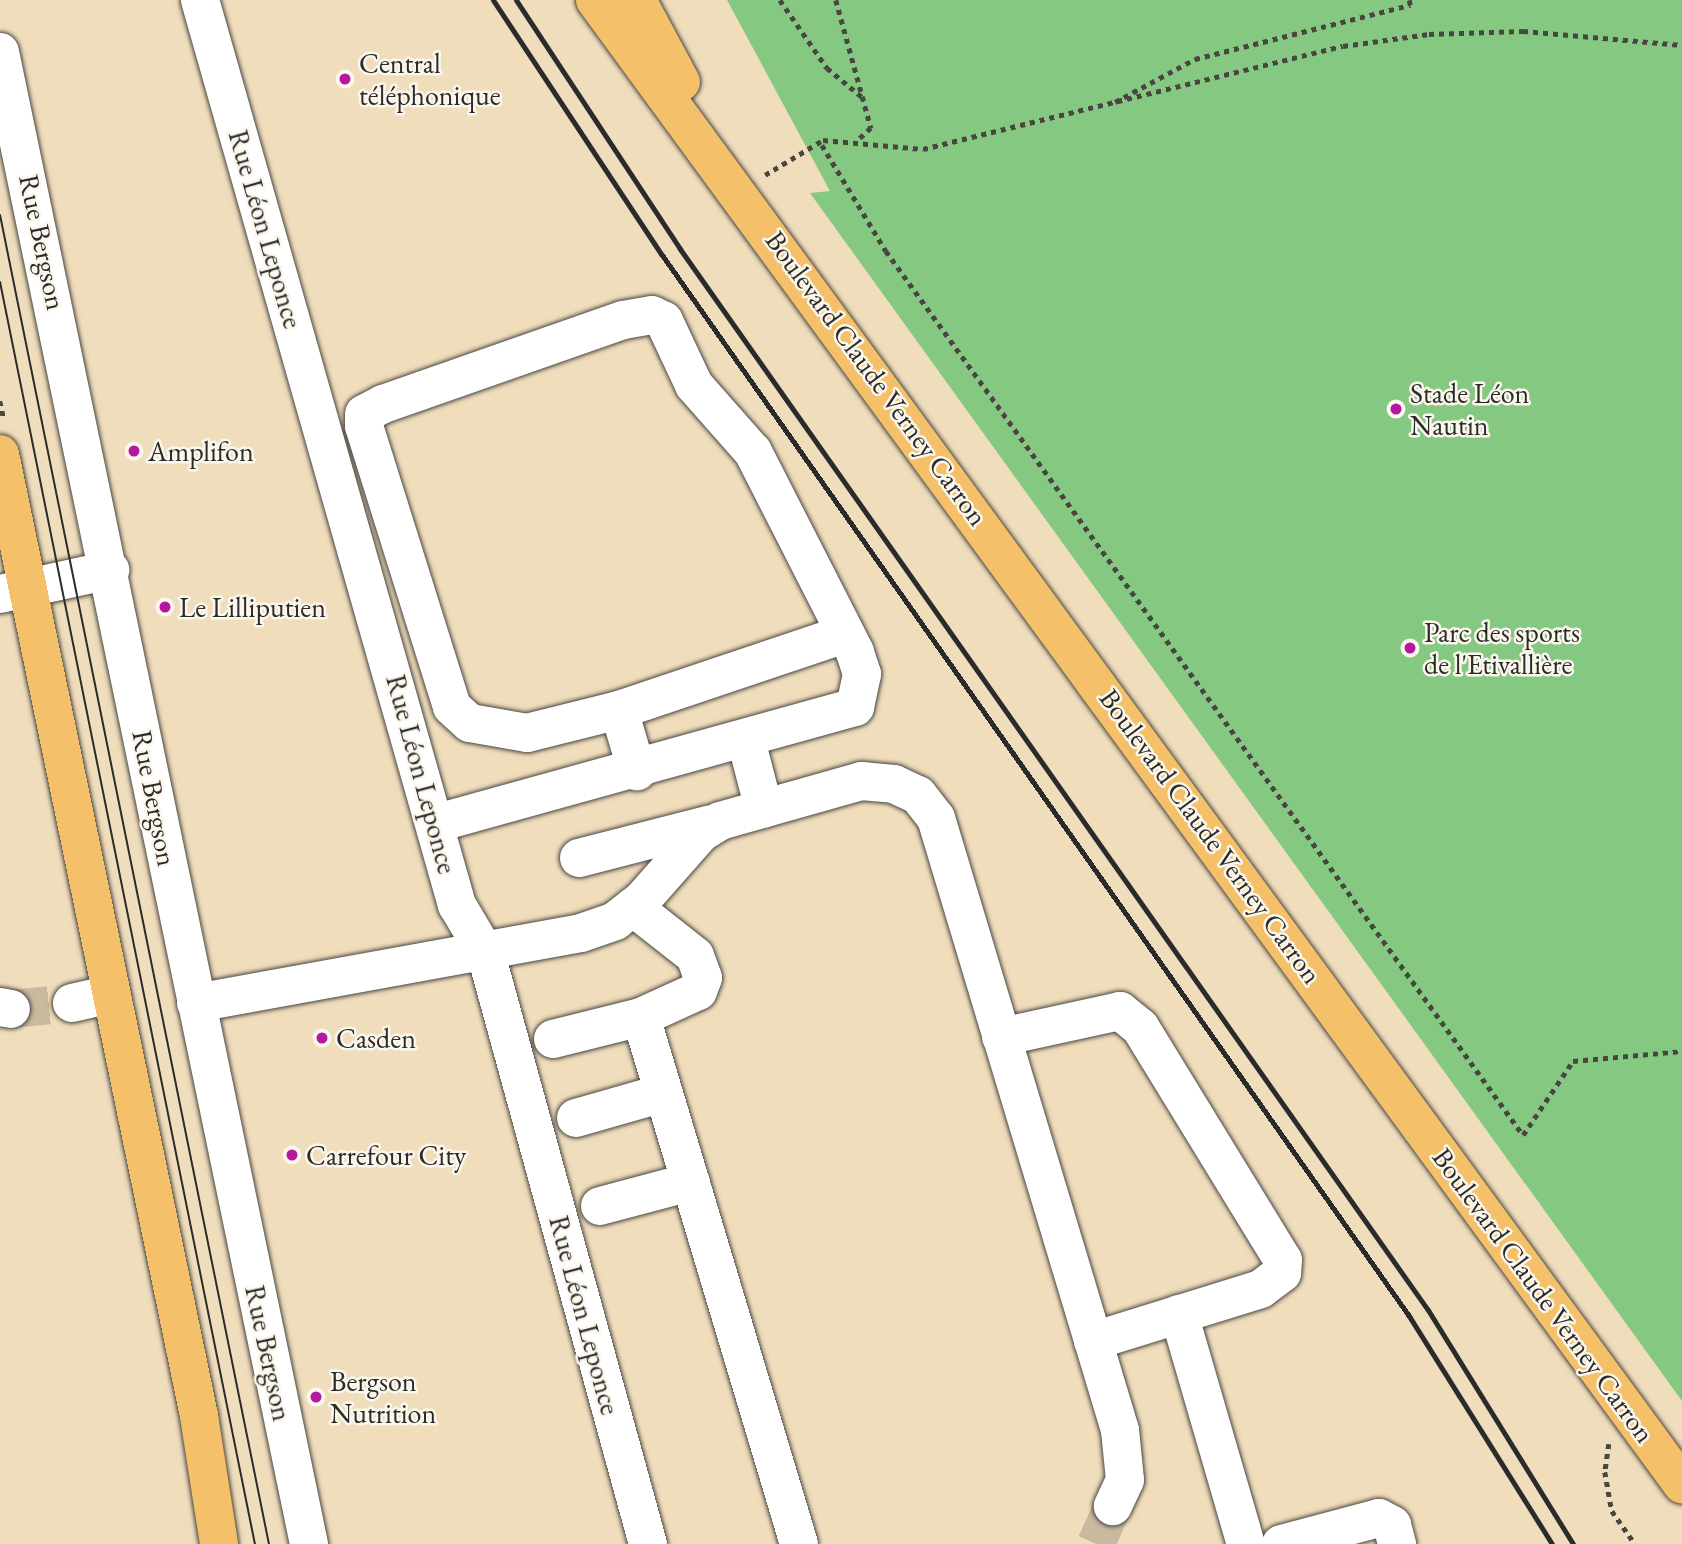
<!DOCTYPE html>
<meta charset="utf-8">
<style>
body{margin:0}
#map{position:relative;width:1682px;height:1544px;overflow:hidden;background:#f0ddbc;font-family:"EB Garamond",serif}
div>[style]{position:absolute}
.green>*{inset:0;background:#85c881}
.minor-tunnel>*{height:38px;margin-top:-19px;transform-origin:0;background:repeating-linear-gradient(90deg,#c9b99f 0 38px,transparent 0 57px)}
.path>*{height:4.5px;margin-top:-2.25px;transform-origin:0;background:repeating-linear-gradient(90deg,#494641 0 5px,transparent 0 10px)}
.roads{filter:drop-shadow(0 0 2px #494641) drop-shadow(0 0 2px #494641)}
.minor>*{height:38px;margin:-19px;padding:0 19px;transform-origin:19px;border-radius:19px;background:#fff}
.major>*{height:38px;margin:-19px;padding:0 19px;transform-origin:19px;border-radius:19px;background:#f4c16a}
.tram>*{height:2px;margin:-1px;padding:0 1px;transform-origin:1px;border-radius:1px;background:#2b2b2b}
.rail>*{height:5px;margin:-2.5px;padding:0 2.5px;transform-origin:2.5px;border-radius:2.5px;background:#2b2b2b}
.dots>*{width:19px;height:19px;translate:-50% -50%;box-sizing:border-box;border:4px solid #fbf7ec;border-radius:50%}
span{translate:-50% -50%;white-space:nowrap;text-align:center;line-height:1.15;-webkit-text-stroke:5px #fbf7ec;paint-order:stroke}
.poi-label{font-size:28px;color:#2b2b2b}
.left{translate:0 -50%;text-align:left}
.street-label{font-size:28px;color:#2b2b2b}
</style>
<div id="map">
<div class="green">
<div style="clip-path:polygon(727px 0,1682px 0,1682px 1401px,810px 193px,830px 191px)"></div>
</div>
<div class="minor-tunnel">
<div style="left:11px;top:1009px;width:61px;rotate:-5.6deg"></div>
<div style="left:1096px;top:1544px;width:42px;rotate:-65.9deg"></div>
</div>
<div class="path">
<div style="left:780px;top:0;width:83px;rotate:55.3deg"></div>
<div style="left:827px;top:68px;width:45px;rotate:39.6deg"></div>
<div style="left:836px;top:0;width:133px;rotate:74.7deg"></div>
<div style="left:871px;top:128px;width:18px;rotate:137deg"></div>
<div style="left:1115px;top:102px;width:91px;rotate:-28.3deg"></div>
<div style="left:1195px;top:59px;width:222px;rotate:-14.1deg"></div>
<div style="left:1410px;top:5px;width:5px;rotate:-101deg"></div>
<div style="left:822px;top:145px;width:124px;rotate:58.9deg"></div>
<div style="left:886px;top:251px;width:1090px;rotate:54.22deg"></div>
<div style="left:1523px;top:1135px;width:89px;rotate:-56deg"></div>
<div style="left:1573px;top:1061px;width:109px;rotate:-5.2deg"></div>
<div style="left:765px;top:175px;width:68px;rotate:-31.1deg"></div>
<div style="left:823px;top:140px;width:100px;rotate:5.1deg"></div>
<div style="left:923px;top:149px;width:432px;rotate:-13.8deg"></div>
<div style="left:1343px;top:46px;width:87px;rotate:-7.9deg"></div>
<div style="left:1429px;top:34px;width:94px;rotate:-1.8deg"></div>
<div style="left:1523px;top:31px;width:160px;rotate:5deg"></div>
<div style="left:0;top:401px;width:19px;rotate:78deg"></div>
<div style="left:1609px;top:1444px;width:28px;rotate:98deg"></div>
<div style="left:1605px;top:1472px;width:40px;rotate:80deg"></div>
<div style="left:1612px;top:1511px;width:40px;rotate:55.1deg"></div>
</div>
<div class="roads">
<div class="minor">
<div style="left:200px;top:0;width:941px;rotate:74.15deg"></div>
<div style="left:457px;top:905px;width:57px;rotate:59.4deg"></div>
<div style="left:486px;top:954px;width:612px;rotate:74.65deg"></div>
<div style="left:0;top:52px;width:1524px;rotate:78.3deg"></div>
<div style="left:0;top:594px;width:113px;rotate:-12.3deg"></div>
<div style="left:619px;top:710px;width:64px;rotate:73.6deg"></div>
<div style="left:746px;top:740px;width:71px;rotate:75.4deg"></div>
<div style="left:437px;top:823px;width:434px;rotate:-15.5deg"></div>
<div style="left:855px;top:707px;width:34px;rotate:-78deg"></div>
<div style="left:862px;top:674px;width:23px;rotate:-108deg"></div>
<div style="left:855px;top:652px;width:225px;rotate:-117deg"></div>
<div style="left:753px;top:452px;width:89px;rotate:-131.4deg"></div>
<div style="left:694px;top:385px;width:71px;rotate:-115.1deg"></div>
<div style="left:664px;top:321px;width:13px;rotate:-153deg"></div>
<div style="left:652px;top:315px;width:29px;rotate:170deg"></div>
<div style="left:623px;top:320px;width:254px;rotate:160.7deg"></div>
<div style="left:383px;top:404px;width:21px;rotate:152deg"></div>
<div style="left:364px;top:414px;width:12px;rotate:90deg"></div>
<div style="left:364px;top:426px;width:294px;rotate:72.6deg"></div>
<div style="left:452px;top:707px;width:24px;rotate:42deg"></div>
<div style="left:470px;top:723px;width:58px;rotate:10deg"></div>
<div style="left:527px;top:733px;width:95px;rotate:-14deg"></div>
<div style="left:619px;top:710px;width:238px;rotate:-18.6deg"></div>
<div style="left:579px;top:858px;width:136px;rotate:-14.4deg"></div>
<div style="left:633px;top:907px;width:79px;rotate:38.3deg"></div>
<div style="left:695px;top:956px;width:23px;rotate:70deg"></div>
<div style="left:703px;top:978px;width:14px;rotate:111deg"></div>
<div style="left:698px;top:991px;width:63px;rotate:155.5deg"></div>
<div style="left:641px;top:1017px;width:550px;rotate:73.31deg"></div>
<div style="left:72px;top:1003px;width:37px;rotate:-13deg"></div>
<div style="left:196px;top:1003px;width:391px;rotate:-10.3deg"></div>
<div style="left:581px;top:933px;width:36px;rotate:-19deg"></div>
<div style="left:615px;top:921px;width:33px;rotate:-38deg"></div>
<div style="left:641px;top:901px;width:91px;rotate:-48.6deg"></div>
<div style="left:701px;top:833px;width:22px;rotate:-32deg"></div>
<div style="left:720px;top:821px;width:147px;rotate:-15.8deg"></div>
<div style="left:861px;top:781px;width:33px;rotate:5deg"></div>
<div style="left:894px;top:784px;width:26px;rotate:25deg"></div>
<div style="left:918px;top:795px;width:29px;rotate:52deg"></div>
<div style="left:936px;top:818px;width:639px;rotate:73.27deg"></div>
<div style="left:1120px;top:1430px;width:50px;rotate:84.3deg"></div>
<div style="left:1125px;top:1480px;width:29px;rotate:115deg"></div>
<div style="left:0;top:1007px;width:11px;rotate:10deg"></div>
<div style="left:1001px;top:1037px;width:122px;rotate:-12.3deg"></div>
<div style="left:1120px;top:1011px;width:26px;rotate:39deg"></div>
<div style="left:1140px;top:1027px;width:273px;rotate:58.5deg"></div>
<div style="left:1283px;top:1260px;width:13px;rotate:94deg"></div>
<div style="left:1282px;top:1273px;width:26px;rotate:143deg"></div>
<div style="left:1261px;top:1289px;width:176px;rotate:162.8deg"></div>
<div style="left:553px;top:1039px;width:91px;rotate:-14deg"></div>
<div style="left:576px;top:1118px;width:91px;rotate:-15.9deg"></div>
<div style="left:600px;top:1206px;width:94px;rotate:-14.8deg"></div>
<div style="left:1179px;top:1314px;width:240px;rotate:73.8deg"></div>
<div style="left:1281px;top:1544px;width:101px;rotate:-14.9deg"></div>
<div style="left:1379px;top:1518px;width:15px;rotate:28deg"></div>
<div style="left:1392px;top:1525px;width:20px;rotate:75deg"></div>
</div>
<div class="major">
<div style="left:595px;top:0;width:1840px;rotate:53.78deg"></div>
<div style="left:637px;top:0;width:93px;rotate:61.8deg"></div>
<div style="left:0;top:454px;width:982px;rotate:78.31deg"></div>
<div style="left:199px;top:1416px;width:130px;rotate:81.1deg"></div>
</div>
</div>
<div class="tram">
<div style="left:0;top:215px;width:1356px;rotate:78.56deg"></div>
<div style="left:0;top:282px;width:1288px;rotate:78.58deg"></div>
</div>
<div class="rail">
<div style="left:493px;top:0;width:306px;rotate:56.5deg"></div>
<div style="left:662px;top:255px;width:1298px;rotate:54.85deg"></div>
<div style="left:1409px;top:1316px;width:269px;rotate:57.9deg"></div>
<div style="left:516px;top:0;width:298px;rotate:56.6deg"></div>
<div style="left:680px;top:249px;width:1298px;rotate:54.82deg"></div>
<div style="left:1428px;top:1310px;width:275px;rotate:58.2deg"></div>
</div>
<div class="dots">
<div style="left:345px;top:79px;background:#b5179e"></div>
<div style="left:1396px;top:409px;background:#b5179e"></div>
<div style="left:134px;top:451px;background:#b5179e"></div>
<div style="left:165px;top:607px;background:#b5179e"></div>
<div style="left:1410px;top:648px;background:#b5179e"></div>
<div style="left:322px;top:1038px;background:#b5179e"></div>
<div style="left:292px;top:1155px;background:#b5179e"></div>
<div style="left:316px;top:1397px;background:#b5179e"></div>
</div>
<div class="poi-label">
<span class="left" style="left:359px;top:79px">Central<br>téléphonique</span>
<span class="left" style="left:1410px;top:409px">Stade Léon<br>Nautin</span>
<span class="left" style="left:148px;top:451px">Amplifon</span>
<span class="left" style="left:179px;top:607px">Le Lilliputien</span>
<span class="left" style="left:1424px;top:648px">Parc des sports<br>de l'Etivallière</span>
<span class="left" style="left:336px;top:1038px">Casden</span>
<span class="left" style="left:306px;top:1155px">Carrefour City</span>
<span class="left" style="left:330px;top:1397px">Bergson<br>Nutrition</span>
</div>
<div class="street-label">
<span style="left:266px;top:229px;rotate:74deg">Rue Léon Leponce</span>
<span style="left:43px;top:242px;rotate:78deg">Rue Bergson</span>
<span style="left:877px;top:378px;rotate:54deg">Boulevard Claude Verney Carron</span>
<span style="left:422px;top:774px;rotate:75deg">Rue Léon Leponce</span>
<span style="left:155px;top:798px;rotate:79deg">Rue Bergson</span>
<span style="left:1211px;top:836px;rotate:54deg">Boulevard Claude Verney Carron</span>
<span style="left:1544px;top:1295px;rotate:54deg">Boulevard Claude Verney Carron</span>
<span style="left:585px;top:1315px;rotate:75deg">Rue Léon Leponce</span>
<span style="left:269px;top:1353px;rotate:78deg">Rue Bergson</span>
</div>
</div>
